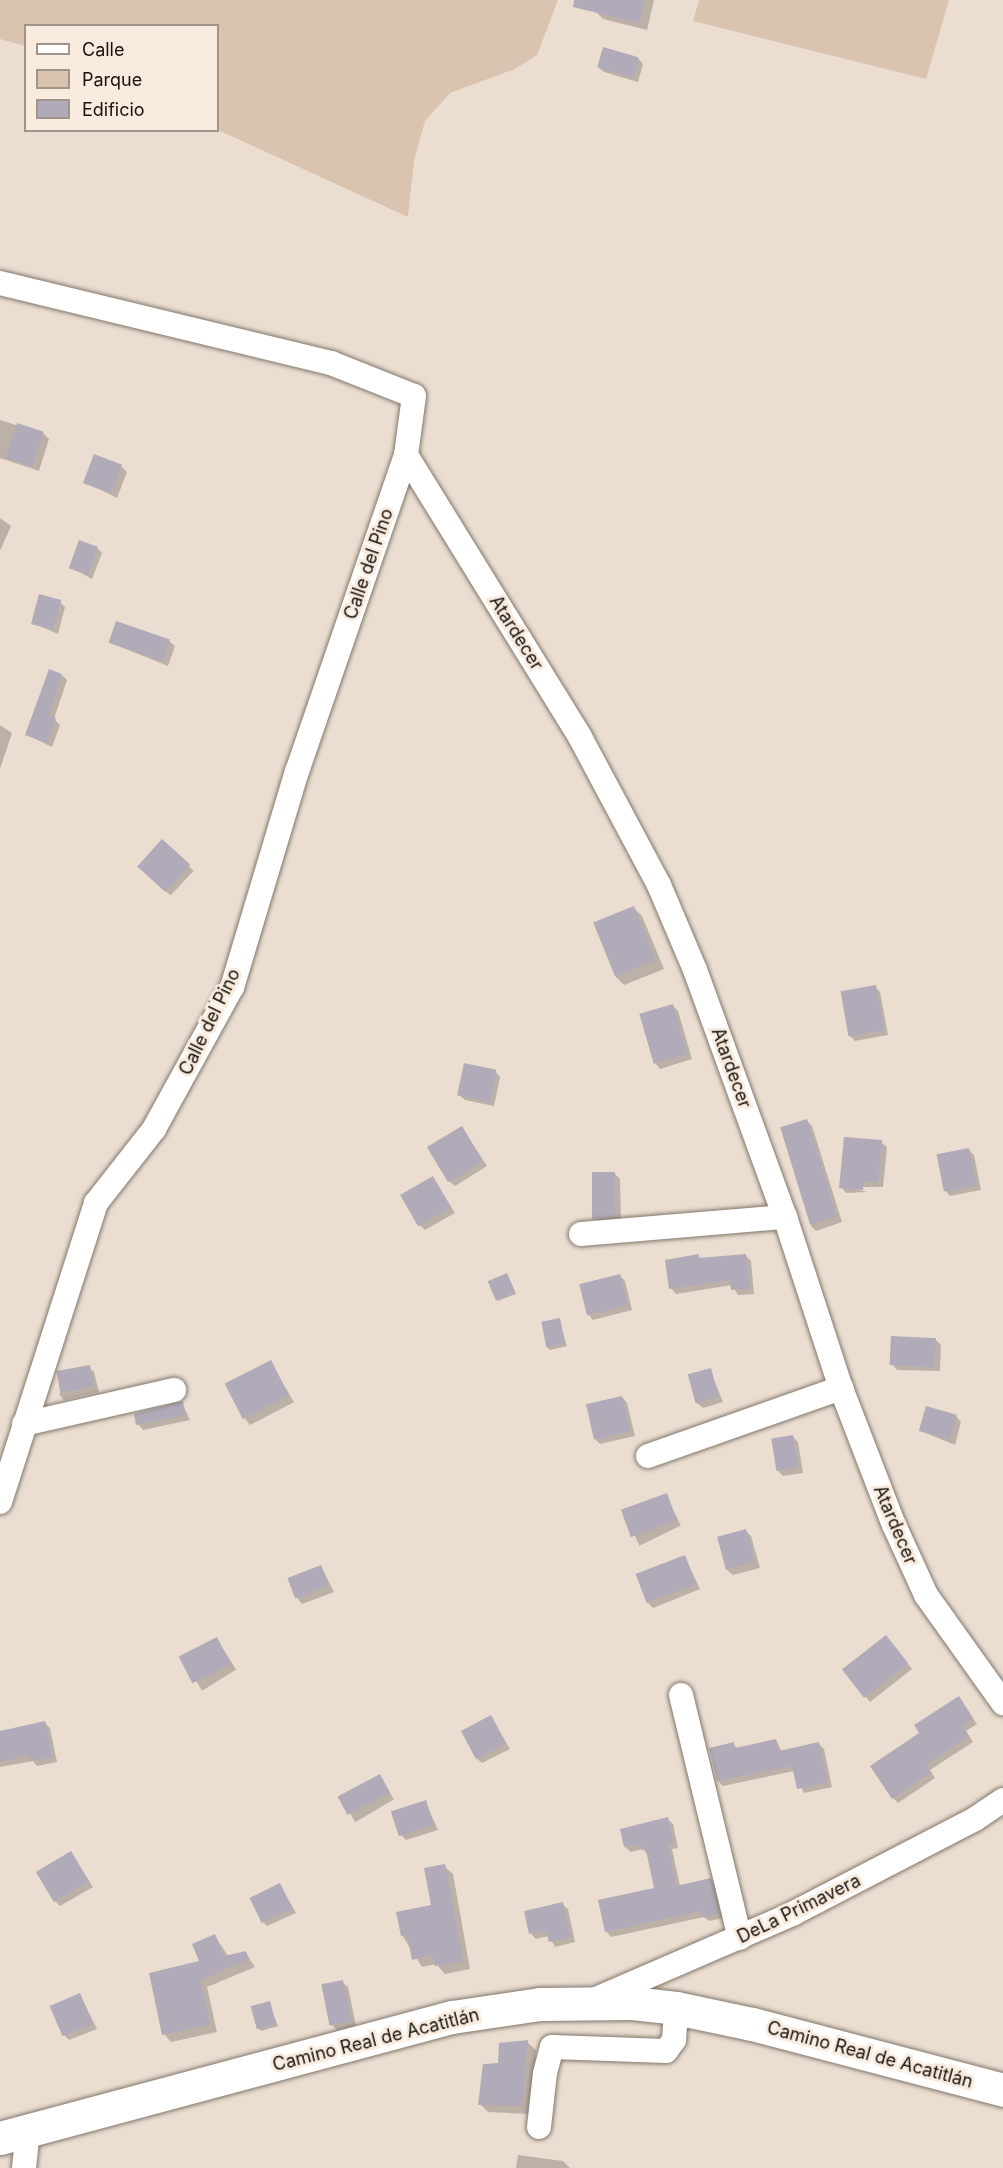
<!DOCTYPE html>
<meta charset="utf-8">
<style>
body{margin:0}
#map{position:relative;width:1003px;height:2168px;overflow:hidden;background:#ebded1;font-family:Inter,sans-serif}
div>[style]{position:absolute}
.green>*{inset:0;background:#dac4af}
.shadow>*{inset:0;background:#0003;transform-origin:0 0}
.building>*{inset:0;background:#b1aab9;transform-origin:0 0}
.roads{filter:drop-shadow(0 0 2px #82776b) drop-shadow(0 0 2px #82776b)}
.street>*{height:24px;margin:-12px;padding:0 12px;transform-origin:12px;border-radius:12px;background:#fff}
.secondary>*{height:33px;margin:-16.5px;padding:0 16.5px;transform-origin:16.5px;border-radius:16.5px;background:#fff}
span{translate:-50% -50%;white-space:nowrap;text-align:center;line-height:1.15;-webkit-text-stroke:6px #f9ebde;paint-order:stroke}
.street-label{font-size:18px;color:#18130f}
.legend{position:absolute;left:24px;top:24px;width:195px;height:108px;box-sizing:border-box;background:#f9ebde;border:2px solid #9f958b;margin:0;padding:8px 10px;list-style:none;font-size:18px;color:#18130f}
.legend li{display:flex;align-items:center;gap:12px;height:30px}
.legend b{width:30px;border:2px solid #9f958b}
</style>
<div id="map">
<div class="green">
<div style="clip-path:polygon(0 0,558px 0,537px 55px,515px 69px,450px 93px,425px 121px,414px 161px,408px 217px,218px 130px,218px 26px,26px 26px,25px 46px,0 39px)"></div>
<div style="clip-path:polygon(699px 0,949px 0,926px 79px,693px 21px)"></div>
</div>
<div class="shadow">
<div style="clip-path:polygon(598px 0,654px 0,647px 30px,603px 19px,595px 11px)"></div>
<div style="clip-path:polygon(638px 58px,643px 64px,638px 82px,604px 72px,598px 67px)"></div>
<div style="clip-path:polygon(0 420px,44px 434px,49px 439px,39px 471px,0 458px)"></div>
<div style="clip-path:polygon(121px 466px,127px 472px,117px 498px,85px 482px)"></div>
<div style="clip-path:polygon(0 518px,11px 526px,0 551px)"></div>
<div style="clip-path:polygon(97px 548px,102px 553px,92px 579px,70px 567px)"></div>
<div style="clip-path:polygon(60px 602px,65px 607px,58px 634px,33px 623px)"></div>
<div style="clip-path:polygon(169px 641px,175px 646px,168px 666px,111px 643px)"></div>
<div style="clip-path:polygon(62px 675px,67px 680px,54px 719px,60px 725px,52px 747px,27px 735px)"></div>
<div style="clip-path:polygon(0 725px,12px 733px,0 769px)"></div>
<div style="left:163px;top:842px;width:42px;height:34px;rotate:43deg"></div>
<div style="clip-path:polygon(634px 908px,642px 916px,664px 969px,624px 985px,616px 977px,595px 924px)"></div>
<div style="clip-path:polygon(875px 987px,880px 992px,888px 1035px,855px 1041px,850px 1036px)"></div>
<div style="clip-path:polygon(672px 1005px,678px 1011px,692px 1059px,660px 1069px,655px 1063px)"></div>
<div style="clip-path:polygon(495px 1071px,500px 1077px,494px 1106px,465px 1100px,459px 1095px)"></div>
<div style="clip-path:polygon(807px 1121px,812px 1126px,842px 1222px,816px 1231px,811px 1226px)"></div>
<div style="clip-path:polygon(462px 1128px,487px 1166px,455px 1186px,449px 1181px)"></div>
<div style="clip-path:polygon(881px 1142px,887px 1147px,883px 1187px,845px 1187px,868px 1192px,846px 1193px,841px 1187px)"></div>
<div style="clip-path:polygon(969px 1150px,974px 1155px,981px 1190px,950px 1196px,945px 1190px)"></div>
<div style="clip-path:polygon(614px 1173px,620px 1179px,621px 1222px,600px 1223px,594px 1218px)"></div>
<div style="clip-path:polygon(433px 1178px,455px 1213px,425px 1230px,419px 1225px)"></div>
<div style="clip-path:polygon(698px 1256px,701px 1259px,746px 1256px,751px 1261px,754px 1294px,738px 1295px,732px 1285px,676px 1294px,671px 1288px)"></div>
<div style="clip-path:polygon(507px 1275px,516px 1294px,498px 1301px,496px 1299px)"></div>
<div style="clip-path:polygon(620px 1276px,625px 1281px,632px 1310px,593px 1320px,588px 1314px)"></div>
<div style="clip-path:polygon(559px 1320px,567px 1346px,550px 1350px,547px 1347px)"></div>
<div style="clip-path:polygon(936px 1340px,941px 1345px,940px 1371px,897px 1370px,892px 1364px)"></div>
<div style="clip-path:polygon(270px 1362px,294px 1402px,250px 1425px,245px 1419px)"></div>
<div style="clip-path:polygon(89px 1367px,94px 1372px,99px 1392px,64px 1400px,59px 1394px)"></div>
<div style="clip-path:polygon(710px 1370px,723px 1402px,703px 1408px,697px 1403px)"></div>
<div style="clip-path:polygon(622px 1397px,627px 1403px,635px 1436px,600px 1444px,595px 1439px)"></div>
<div style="clip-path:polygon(182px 1403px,190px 1420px,143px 1430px,138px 1424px)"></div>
<div style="clip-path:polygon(956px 1416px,961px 1422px,955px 1445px,921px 1431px)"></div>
<div style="clip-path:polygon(792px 1436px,798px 1442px,803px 1473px,783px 1476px,778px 1471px)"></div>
<div style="left:666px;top:1495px;width:34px;height:46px;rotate:64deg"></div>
<div style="clip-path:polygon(746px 1531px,751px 1536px,760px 1568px,733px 1575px,727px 1570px)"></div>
<div style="clip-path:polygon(685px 1557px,700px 1589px,653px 1608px,647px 1602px)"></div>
<div style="clip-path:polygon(321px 1566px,334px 1592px,302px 1604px,297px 1598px)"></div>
<div style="left:217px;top:1639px;width:36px;height:40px;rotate:58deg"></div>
<div style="clip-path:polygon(891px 1642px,912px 1669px,870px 1702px,845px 1670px)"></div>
<div style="clip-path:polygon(959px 1698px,977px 1724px,966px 1731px,973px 1742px,930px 1770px,935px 1778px,898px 1803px,893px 1798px,921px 1733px)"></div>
<div style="clip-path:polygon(491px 1717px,510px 1749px,482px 1763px,476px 1758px)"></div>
<div style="clip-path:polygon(45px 1723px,50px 1728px,57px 1762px,37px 1766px,33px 1761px,0 1767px,0 1732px)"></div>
<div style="clip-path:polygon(776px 1740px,782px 1752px,818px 1743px,824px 1749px,832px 1787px,804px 1793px,794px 1771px,723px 1786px,718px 1781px,733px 1744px,738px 1749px)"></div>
<div style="left:380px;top:1776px;width:27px;height:45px;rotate:59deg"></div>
<div style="clip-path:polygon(425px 1801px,438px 1830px,406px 1840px,401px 1835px)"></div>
<div style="clip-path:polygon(667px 1819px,673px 1824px,678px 1848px,672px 1849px,680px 1886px,710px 1879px,716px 1885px,724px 1918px,709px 1921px,704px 1917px,611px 1937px,606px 1931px,656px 1889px,648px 1855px,643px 1849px,631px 1852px,625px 1847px)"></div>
<div style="clip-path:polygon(71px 1853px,93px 1887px,60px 1906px,55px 1901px)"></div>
<div style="clip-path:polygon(444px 1866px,453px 1874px,470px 1969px,445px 1974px,436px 1964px,422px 1967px,402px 1935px,433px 1906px)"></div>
<div style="clip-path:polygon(280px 1885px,296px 1913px,267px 1926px,262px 1921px)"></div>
<div style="clip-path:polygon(562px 1904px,568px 1909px,575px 1942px,555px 1947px,549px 1936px,536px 1939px,531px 1934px)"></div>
<div style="clip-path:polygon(215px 1936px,228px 1956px,245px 1952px,255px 1967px,207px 1987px,217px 2032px,171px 2042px,164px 2034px)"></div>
<div style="clip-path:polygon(342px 1982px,348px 1987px,356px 2026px,337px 2030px,332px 2025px)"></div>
<div style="clip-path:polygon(80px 1995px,97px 2029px,69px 2040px,64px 2035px)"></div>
<div style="clip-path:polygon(269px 2003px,278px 2026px,261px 2031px,259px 2029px)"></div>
<div style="clip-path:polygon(527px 2042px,536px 2050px,530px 2114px,488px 2112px,480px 2104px,499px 2064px)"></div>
<div style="clip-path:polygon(518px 2155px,563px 2161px,570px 2168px,516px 2168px)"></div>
</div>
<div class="building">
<div style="clip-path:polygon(574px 0,644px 0,639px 23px,573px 7px)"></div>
<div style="left:603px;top:47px;width:37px;height:21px;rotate:16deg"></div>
<div style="left:17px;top:423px;width:28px;height:37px;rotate:18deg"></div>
<div style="left:94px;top:454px;width:30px;height:31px;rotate:21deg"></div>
<div style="left:79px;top:540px;width:20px;height:30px;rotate:20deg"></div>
<div style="left:39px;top:594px;width:23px;height:31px;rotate:15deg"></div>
<div style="left:116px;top:621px;width:57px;height:23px;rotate:19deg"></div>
<div style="clip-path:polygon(49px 669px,62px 674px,49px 716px,56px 718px,47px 743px,25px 735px)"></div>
<div style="left:162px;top:839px;width:38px;height:37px;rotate:42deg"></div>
<div style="left:634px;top:906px;width:58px;height:44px;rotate:68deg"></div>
<div style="left:876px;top:985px;width:46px;height:36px;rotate:80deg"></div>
<div style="left:673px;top:1004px;width:52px;height:35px;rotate:74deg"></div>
<div style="left:464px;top:1063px;width:33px;height:33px;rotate:12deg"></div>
<div style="left:807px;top:1119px;width:102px;height:28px;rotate:73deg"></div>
<div style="left:462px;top:1126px;width:41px;height:41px;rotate:59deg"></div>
<div style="clip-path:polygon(844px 1137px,882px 1140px,878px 1183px,864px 1181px,863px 1190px,839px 1188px)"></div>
<div style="left:969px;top:1148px;width:38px;height:33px;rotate:79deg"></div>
<div style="left:592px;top:1172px;width:23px;height:47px"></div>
<div style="left:433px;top:1176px;width:36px;height:38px;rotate:60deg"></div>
<div style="clip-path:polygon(699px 1254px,699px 1258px,746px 1254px,749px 1289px,731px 1290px,730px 1280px,669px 1289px,665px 1260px)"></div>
<div style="left:507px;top:1273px;width:21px;height:21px;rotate:67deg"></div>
<div style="left:620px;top:1274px;width:32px;height:42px;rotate:76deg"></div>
<div style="left:560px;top:1318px;width:26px;height:19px;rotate:79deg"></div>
<div style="left:891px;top:1336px;width:45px;height:29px;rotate:3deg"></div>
<div style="left:271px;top:1360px;width:40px;height:52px;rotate:63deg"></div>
<div style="left:90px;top:1365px;width:22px;height:34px;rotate:80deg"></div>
<div style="left:711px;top:1368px;width:30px;height:24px;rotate:75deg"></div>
<div style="left:622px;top:1396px;width:36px;height:37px;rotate:77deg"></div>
<div style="clip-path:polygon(183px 1401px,185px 1415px,136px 1425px,134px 1414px)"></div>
<div style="left:926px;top:1406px;width:32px;height:26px;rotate:16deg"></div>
<div style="left:793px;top:1435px;width:33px;height:22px;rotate:81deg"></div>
<div style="left:667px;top:1493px;width:29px;height:49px;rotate:70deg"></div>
<div style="left:746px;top:1529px;width:34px;height:30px;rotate:75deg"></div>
<div style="left:685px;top:1555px;width:31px;height:53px;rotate:69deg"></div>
<div style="left:321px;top:1565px;width:22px;height:36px;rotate:69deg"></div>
<div style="left:886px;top:1635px;width:36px;height:56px;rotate:52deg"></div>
<div style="left:217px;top:1637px;width:30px;height:43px;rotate:63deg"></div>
<div style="clip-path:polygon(959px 1696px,973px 1718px,962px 1725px,969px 1736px,926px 1764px,931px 1772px,892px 1799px,870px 1766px,919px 1733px,914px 1725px)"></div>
<div style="left:491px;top:1715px;width:32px;height:34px;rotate:62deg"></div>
<div style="clip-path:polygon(45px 1721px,53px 1757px,31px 1761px,29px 1755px,0 1762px,0 1731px)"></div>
<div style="clip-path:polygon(776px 1739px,779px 1751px,819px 1742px,828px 1782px,797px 1789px,792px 1766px,717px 1781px,709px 1748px,734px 1742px,735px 1748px)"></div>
<div style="left:380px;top:1774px;width:21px;height:48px;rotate:62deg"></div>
<div style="left:426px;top:1800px;width:26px;height:37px;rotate:72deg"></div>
<div style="clip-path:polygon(668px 1817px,674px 1843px,668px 1844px,676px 1886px,711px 1878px,719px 1913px,702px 1917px,701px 1911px,605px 1932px,598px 1900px,654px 1888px,646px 1850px,642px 1850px,640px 1844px,624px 1847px,620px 1829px)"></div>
<div style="left:71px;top:1851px;width:35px;height:41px;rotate:59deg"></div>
<div style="clip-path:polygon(445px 1864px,463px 1961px,435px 1966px,432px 1955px,412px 1960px,407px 1935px,401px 1936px,396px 1912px,431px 1905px,424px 1868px)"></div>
<div style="left:280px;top:1883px;width:28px;height:34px;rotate:64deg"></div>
<div style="clip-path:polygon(563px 1902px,571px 1937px,549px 1942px,546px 1931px,529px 1934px,524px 1911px)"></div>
<div style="clip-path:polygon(215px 1934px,224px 1956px,246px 1951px,249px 1959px,200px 1980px,210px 2024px,162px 2035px,149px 1973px,199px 1961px,192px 1944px)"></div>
<div style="left:343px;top:1980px;width:42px;height:22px;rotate:79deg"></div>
<div style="left:80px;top:1993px;width:33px;height:33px;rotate:67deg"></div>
<div style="left:270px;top:2001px;width:24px;height:20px;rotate:75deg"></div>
<div style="clip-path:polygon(528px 2040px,522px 2106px,478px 2105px,483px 2064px,498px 2063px,499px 2043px)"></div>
</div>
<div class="roads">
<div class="street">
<div style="left:0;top:283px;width:341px;rotate:13.6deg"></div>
<div style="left:331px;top:363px;width:89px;rotate:21.7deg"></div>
<div style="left:414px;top:396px;width:60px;rotate:97.7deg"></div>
<div style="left:406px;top:455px;width:334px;rotate:109deg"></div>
<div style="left:297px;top:771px;width:226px;rotate:106.7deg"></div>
<div style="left:232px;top:987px;width:162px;rotate:118.8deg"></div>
<div style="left:154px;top:1129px;width:94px;rotate:128.1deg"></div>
<div style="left:96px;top:1203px;width:314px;rotate:107.8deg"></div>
<div style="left:406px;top:455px;width:331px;rotate:58.3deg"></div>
<div style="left:580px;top:737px;width:168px;rotate:61.9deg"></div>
<div style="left:659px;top:885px;width:92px;rotate:67deg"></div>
<div style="left:695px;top:970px;width:263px;rotate:70deg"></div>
<div style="left:785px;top:1217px;width:180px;rotate:71.9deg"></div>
<div style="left:841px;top:1388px;width:147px;rotate:68.9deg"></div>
<div style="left:894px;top:1525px;width:77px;rotate:65.4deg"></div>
<div style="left:926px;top:1595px;width:133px;rotate:54.5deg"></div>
<div style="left:581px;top:1234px;width:205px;rotate:-4.8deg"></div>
<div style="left:24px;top:1424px;width:154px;rotate:-12.8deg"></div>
<div style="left:648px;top:1456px;width:205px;rotate:-19.4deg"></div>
<div style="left:681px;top:1695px;width:250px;rotate:76.4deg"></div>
<div style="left:596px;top:1999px;width:214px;rotate:-23.4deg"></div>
<div style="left:792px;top:1914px;width:206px;rotate:-27.4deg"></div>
<div style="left:975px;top:1819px;width:34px;rotate:-34deg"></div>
<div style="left:539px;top:2127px;width:54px;rotate:-83.7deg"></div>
<div style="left:545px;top:2073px;width:27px;rotate:-75deg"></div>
<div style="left:552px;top:2047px;width:114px;rotate:2deg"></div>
<div style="left:666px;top:2051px;width:14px;rotate:-54deg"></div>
<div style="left:674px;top:2040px;width:32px;rotate:-86deg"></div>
<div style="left:24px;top:2168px;width:38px;rotate:-84deg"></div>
</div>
<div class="secondary">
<div style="left:0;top:2138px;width:468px;rotate:-15deg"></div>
<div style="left:452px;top:2017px;width:89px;rotate:-8.4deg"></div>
<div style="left:540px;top:2004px;width:92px;rotate:-0.6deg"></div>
<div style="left:632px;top:2003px;width:44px;rotate:6.5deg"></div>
<div style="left:676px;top:2008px;width:78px;rotate:11.9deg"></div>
<div style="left:752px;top:2024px;width:260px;rotate:14.7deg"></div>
</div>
</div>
<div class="street-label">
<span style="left:369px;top:564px;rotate:-71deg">Calle del Pino</span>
<span style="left:516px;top:633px;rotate:58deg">Atardecer</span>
<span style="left:210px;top:1022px;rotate:-64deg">Calle del Pino</span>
<span style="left:731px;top:1068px;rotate:70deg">Atardecer</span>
<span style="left:895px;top:1525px;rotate:67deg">Atardecer</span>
<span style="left:799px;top:1909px;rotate:-26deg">DeLa Primavera</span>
<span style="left:376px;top:2040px;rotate:-14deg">Camino Real de Acatitlán</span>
<span style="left:870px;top:2055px;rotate:15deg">Camino Real de Acatitlán</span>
</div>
<ul class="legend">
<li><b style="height:8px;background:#fff"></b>Calle</li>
<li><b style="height:16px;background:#dac4af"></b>Parque</li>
<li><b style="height:16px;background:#b1aab9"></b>Edificio</li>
</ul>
</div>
